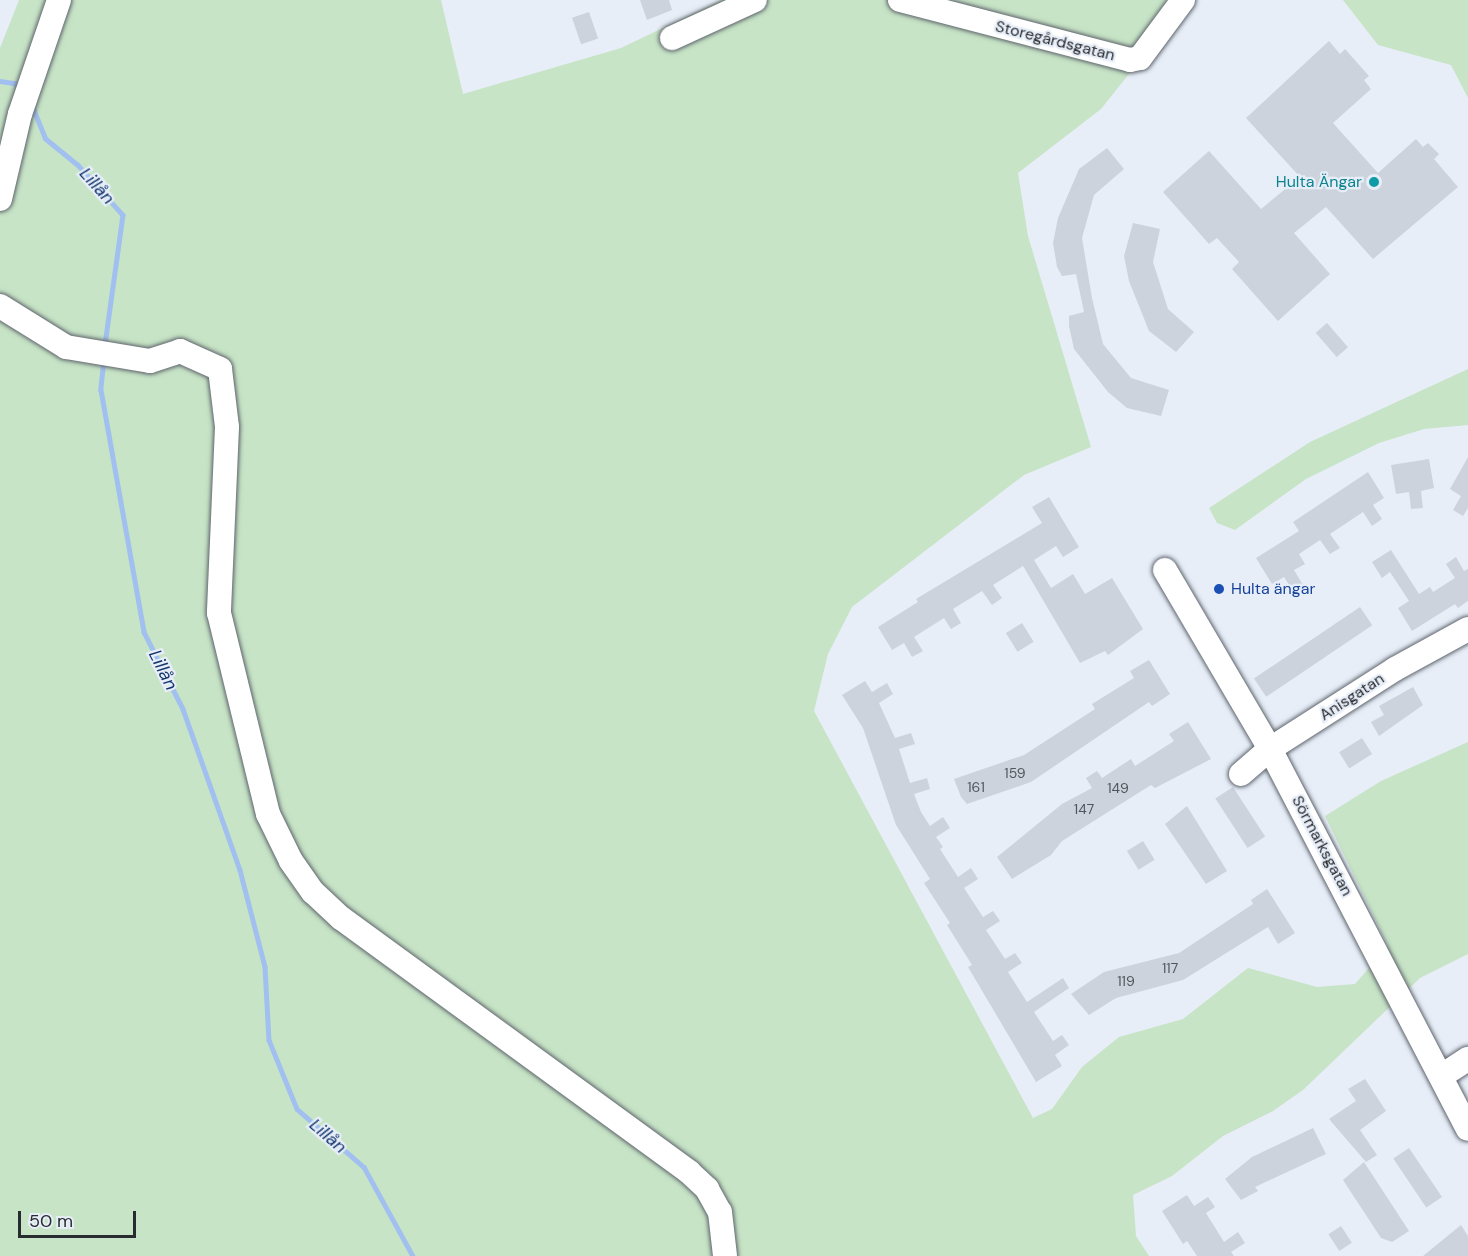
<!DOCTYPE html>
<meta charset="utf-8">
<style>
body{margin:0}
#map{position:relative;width:1468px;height:1256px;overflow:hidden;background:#e7eef8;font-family:"DM Sans",sans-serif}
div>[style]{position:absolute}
.green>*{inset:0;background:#c7e4c6}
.stream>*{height:4.5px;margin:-2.25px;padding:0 2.25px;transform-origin:2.25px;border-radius:2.25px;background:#a1c0f0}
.building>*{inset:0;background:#ccd3dd;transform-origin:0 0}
.roads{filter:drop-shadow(0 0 2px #5f656d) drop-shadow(0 0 2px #5f656d)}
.minor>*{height:24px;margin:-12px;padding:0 12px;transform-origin:12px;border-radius:12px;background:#fff}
.dots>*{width:16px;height:16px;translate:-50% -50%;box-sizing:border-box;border:3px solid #e7eef8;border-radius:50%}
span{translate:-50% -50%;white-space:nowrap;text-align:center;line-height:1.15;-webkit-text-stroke:4.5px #e7eef8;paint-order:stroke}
.number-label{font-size:14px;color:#51555a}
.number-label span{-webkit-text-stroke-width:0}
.street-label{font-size:16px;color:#282b2f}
.culture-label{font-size:16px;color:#0d838f}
.right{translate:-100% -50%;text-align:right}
.transit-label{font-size:16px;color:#164399}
.left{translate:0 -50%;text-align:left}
.water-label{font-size:18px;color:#13366f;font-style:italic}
.scale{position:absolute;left:18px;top:1211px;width:118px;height:27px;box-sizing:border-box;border:3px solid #282b2f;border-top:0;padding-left:8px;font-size:18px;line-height:21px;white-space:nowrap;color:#282b2f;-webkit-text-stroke:4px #e7eef8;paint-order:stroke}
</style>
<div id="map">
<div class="green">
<div style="clip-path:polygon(19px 0,441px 0,463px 94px,621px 48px,721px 0,1188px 0,1101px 109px,1018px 173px,1028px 236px,1091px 447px,1024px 475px,852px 607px,828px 654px,814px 711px,1033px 1118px,1052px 1109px,1082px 1067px,1119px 1037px,1183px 1019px,1248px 968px,1317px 987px,1355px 984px,1388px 946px,1325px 816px,1381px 781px,1468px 742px,1468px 954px,1420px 978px,1303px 1090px,1273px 1111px,1223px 1136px,1172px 1176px,1133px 1195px,1136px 1236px,1149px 1256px,0 1256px,0 48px)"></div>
<div style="clip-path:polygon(1343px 0,1468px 0,1468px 98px,1451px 65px,1378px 45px)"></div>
<div style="clip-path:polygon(1468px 369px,1468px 425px,1424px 429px,1379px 443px,1306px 479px,1235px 530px,1217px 523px,1209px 508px,1310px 442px)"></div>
</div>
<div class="stream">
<div style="left:0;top:81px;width:15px;rotate:8deg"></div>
<div style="left:15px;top:83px;width:7px;rotate:56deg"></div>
<div style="left:32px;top:105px;width:35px;rotate:68deg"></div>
<div style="left:45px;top:138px;width:43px;rotate:39.3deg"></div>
<div style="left:78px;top:165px;width:67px;rotate:48deg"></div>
<div style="left:123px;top:215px;width:131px;rotate:97.9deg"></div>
<div style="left:104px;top:359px;width:31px;rotate:96deg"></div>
<div style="left:101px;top:390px;width:246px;rotate:79.9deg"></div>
<div style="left:144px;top:632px;width:86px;rotate:63.1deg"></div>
<div style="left:183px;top:709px;width:171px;rotate:70.5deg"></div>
<div style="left:240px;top:870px;width:100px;rotate:75.5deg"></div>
<div style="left:265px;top:967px;width:73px;rotate:86.9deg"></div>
<div style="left:269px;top:1040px;width:74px;rotate:67.9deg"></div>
<div style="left:297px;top:1109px;width:89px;rotate:40.9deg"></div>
<div style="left:364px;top:1167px;width:102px;rotate:61.2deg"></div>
</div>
<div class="building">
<div style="clip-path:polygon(640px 0,669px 0,672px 10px,647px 20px)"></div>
<div style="left:589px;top:12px;width:28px;height:18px;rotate:71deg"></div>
<div style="clip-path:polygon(1329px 41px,1340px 54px,1345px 49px,1369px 76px,1364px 80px,1371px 89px,1333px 123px,1378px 173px,1416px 139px,1423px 147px,1428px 143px,1439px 154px,1434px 159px,1458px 187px,1373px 259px,1326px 207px,1294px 233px,1330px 274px,1278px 321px,1232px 269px,1239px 262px,1217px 238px,1209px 244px,1163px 192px,1209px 151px,1261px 209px,1300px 177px,1246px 118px)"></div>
<div style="clip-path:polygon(1107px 148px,1124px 169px,1094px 195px,1082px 238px,1092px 298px,1103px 344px,1131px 378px,1169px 390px,1161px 416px,1127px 408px,1108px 392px,1074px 349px,1069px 326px,1069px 316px,1084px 312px,1076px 274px,1062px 276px,1057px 267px,1053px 243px,1058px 218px,1079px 169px)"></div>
<div style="clip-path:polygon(1133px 223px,1160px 229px,1153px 262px,1168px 309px,1194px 332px,1176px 352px,1149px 331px,1129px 281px,1124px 256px)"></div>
<div style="left:1327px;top:323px;width:32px;height:15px;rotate:49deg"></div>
<div style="clip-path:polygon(1468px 457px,1468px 508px,1463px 516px,1453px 510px,1461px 496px,1450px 489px)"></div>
<div style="clip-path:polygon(1429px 459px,1434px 488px,1421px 491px,1423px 508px,1411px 509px,1409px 492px,1396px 494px,1391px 465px)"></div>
<div style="clip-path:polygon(1368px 472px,1384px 498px,1373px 505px,1382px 519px,1372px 526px,1363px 512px,1330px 534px,1340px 548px,1330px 554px,1320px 540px,1299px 554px,1305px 564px,1294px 570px,1303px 585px,1293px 591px,1284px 577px,1272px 584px,1256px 558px,1299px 531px,1293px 522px)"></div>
<div style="clip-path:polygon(1049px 497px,1079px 547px,1063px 557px,1056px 546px,1034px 560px,1051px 588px,1073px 574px,1085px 594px,1112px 578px,1143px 629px,1108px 655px,1105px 651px,1080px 663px,1023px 566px,993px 585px,1002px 598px,992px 605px,982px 591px,953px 609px,961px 623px,951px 629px,944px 618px,914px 637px,923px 651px,912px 657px,904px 643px,892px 650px,878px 627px,918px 602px,916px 599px,1042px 523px,1032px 507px)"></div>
<div style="clip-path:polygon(1391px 550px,1419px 594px,1430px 587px,1433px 592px,1455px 578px,1446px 564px,1456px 557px,1464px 571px,1468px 569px,1468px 601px,1458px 608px,1455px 604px,1412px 631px,1398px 608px,1409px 601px,1390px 572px,1382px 578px,1372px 562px)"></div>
<div style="left:1360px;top:607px;width:22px;height:128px;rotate:56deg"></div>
<div style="left:1022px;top:623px;width:22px;height:19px;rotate:58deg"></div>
<div style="clip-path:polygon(1149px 660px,1170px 694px,1152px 706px,1149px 702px,1031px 782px,967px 804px,961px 797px,954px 779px,1024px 755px,1095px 709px,1092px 704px,1134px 678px,1130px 671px)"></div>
<div style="clip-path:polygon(865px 681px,872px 692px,887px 683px,893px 694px,879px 703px,895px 738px,911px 733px,915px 744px,899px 749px,910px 783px,927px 778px,930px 789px,914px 794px,921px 812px,930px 826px,943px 817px,950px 828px,936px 837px,943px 847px,940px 849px,958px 877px,971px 868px,978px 879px,964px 888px,983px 917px,993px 911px,1000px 921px,986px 930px,1005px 959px,1015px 953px,1022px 963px,1008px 972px,1027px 1002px,1063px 978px,1069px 988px,1034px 1012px,1053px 1041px,1062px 1035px,1069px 1045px,1055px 1055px,1062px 1066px,1036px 1082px,968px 967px,972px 965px,947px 925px,950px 923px,924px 883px,930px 879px,896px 825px,863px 728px,842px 695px)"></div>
<div style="clip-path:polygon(1413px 687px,1423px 705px,1379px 736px,1371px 722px,1384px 715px,1379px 706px)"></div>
<div style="clip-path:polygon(1188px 722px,1211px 759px,1155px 788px,1151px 785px,1062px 841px,1051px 855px,1012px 879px,997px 857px,1062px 804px,1092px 788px,1086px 778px,1097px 771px,1102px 778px,1131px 759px,1135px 766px,1174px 741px,1169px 734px)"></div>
<div style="left:1362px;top:738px;width:19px;height:27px;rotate:58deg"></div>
<div style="left:1233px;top:787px;width:59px;height:21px;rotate:57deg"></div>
<div style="clip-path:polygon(1187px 806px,1227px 871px,1206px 884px,1165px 824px)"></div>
<div style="left:1143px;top:841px;width:22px;height:19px;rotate:58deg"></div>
<div style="clip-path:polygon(1267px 889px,1295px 933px,1278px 944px,1268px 927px,1183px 980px,1116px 998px,1089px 1015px,1071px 994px,1104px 972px,1179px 953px,1253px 904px,1251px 900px)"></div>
<div style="clip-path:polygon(1365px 1079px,1386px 1111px,1360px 1130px,1377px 1155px,1366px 1162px,1329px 1119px,1356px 1101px,1348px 1089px)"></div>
<div style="clip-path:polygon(1313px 1128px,1326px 1154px,1255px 1187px,1258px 1191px,1241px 1200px,1225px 1179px,1252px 1157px)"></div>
<div style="left:1409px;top:1148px;width:59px;height:19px;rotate:56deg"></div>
<div style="clip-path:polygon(1364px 1162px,1409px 1231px,1392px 1242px,1381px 1238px,1343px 1180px)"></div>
<div style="clip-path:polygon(1187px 1195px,1194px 1206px,1208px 1197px,1215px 1207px,1206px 1213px,1224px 1242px,1238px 1232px,1245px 1243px,1231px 1252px,1234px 1256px,1197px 1256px,1187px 1241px,1183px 1244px,1162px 1211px)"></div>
<div style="clip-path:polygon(1461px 1225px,1468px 1236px,1468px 1256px,1423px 1256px)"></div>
<div style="left:1341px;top:1226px;width:20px;height:15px;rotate:57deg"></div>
</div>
<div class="roads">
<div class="minor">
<div style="left:900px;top:0;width:238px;rotate:14.6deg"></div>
<div style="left:1130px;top:60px;width:10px;rotate:-11deg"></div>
<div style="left:1140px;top:58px;width:72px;rotate:-53.4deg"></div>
<div style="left:672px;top:38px;width:91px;rotate:-24.6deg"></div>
<div style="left:0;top:199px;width:87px;rotate:-76.8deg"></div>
<div style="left:20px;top:114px;width:120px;rotate:-71.1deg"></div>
<div style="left:0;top:306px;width:78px;rotate:31.8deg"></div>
<div style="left:66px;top:347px;width:85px;rotate:9.5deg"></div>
<div style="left:150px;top:361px;width:32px;rotate:-18deg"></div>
<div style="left:180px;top:351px;width:44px;rotate:24.2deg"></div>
<div style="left:220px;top:369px;width:58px;rotate:83.1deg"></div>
<div style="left:227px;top:427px;width:186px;rotate:92.5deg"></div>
<div style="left:219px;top:613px;width:207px;rotate:76.3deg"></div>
<div style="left:268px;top:814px;width:52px;rotate:63.9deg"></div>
<div style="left:291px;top:861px;width:38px;rotate:55deg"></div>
<div style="left:313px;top:892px;width:38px;rotate:43deg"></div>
<div style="left:341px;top:918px;width:431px;rotate:36.1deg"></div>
<div style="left:689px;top:1172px;width:25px;rotate:43deg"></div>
<div style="left:707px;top:1189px;width:26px;rotate:61deg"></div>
<div style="left:720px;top:1212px;width:44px;rotate:83.5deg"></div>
<div style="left:1165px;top:570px;width:208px;rotate:59.6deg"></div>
<div style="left:1270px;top:749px;width:428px;rotate:62.5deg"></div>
<div style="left:1241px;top:774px;width:38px;rotate:-41deg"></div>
<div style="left:1270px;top:749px;width:148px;rotate:-32.6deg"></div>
<div style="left:1395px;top:669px;width:83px;rotate:-28.7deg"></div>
<div style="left:1443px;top:1075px;width:30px;rotate:-33deg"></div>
</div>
</div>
<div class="dots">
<div style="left:1374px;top:182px;background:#0f9aa8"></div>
<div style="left:1219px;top:589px;background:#1a4fb4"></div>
</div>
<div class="number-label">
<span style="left:1015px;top:773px">159</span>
<span style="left:976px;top:787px">161</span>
<span style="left:1118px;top:788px">149</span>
<span style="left:1084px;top:809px">147</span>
<span style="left:1170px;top:968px">117</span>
<span style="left:1126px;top:981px">119</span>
</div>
<div class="street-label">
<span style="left:1055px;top:41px;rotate:14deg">Storegårdsgatan</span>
<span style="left:1352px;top:697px;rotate:-33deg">Anisgatan</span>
<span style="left:1322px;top:846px;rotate:62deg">Sörmarksgatan</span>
</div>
<div class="culture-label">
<span class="right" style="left:1362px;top:182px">Hulta Ängar</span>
</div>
<div class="transit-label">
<span class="left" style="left:1231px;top:589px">Hulta ängar</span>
</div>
<div class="water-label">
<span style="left:97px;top:186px;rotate:48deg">Lillån</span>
<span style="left:163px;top:670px;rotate:63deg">Lillån</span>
<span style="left:328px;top:1136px;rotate:41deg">Lillån</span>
</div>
<div class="scale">50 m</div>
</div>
